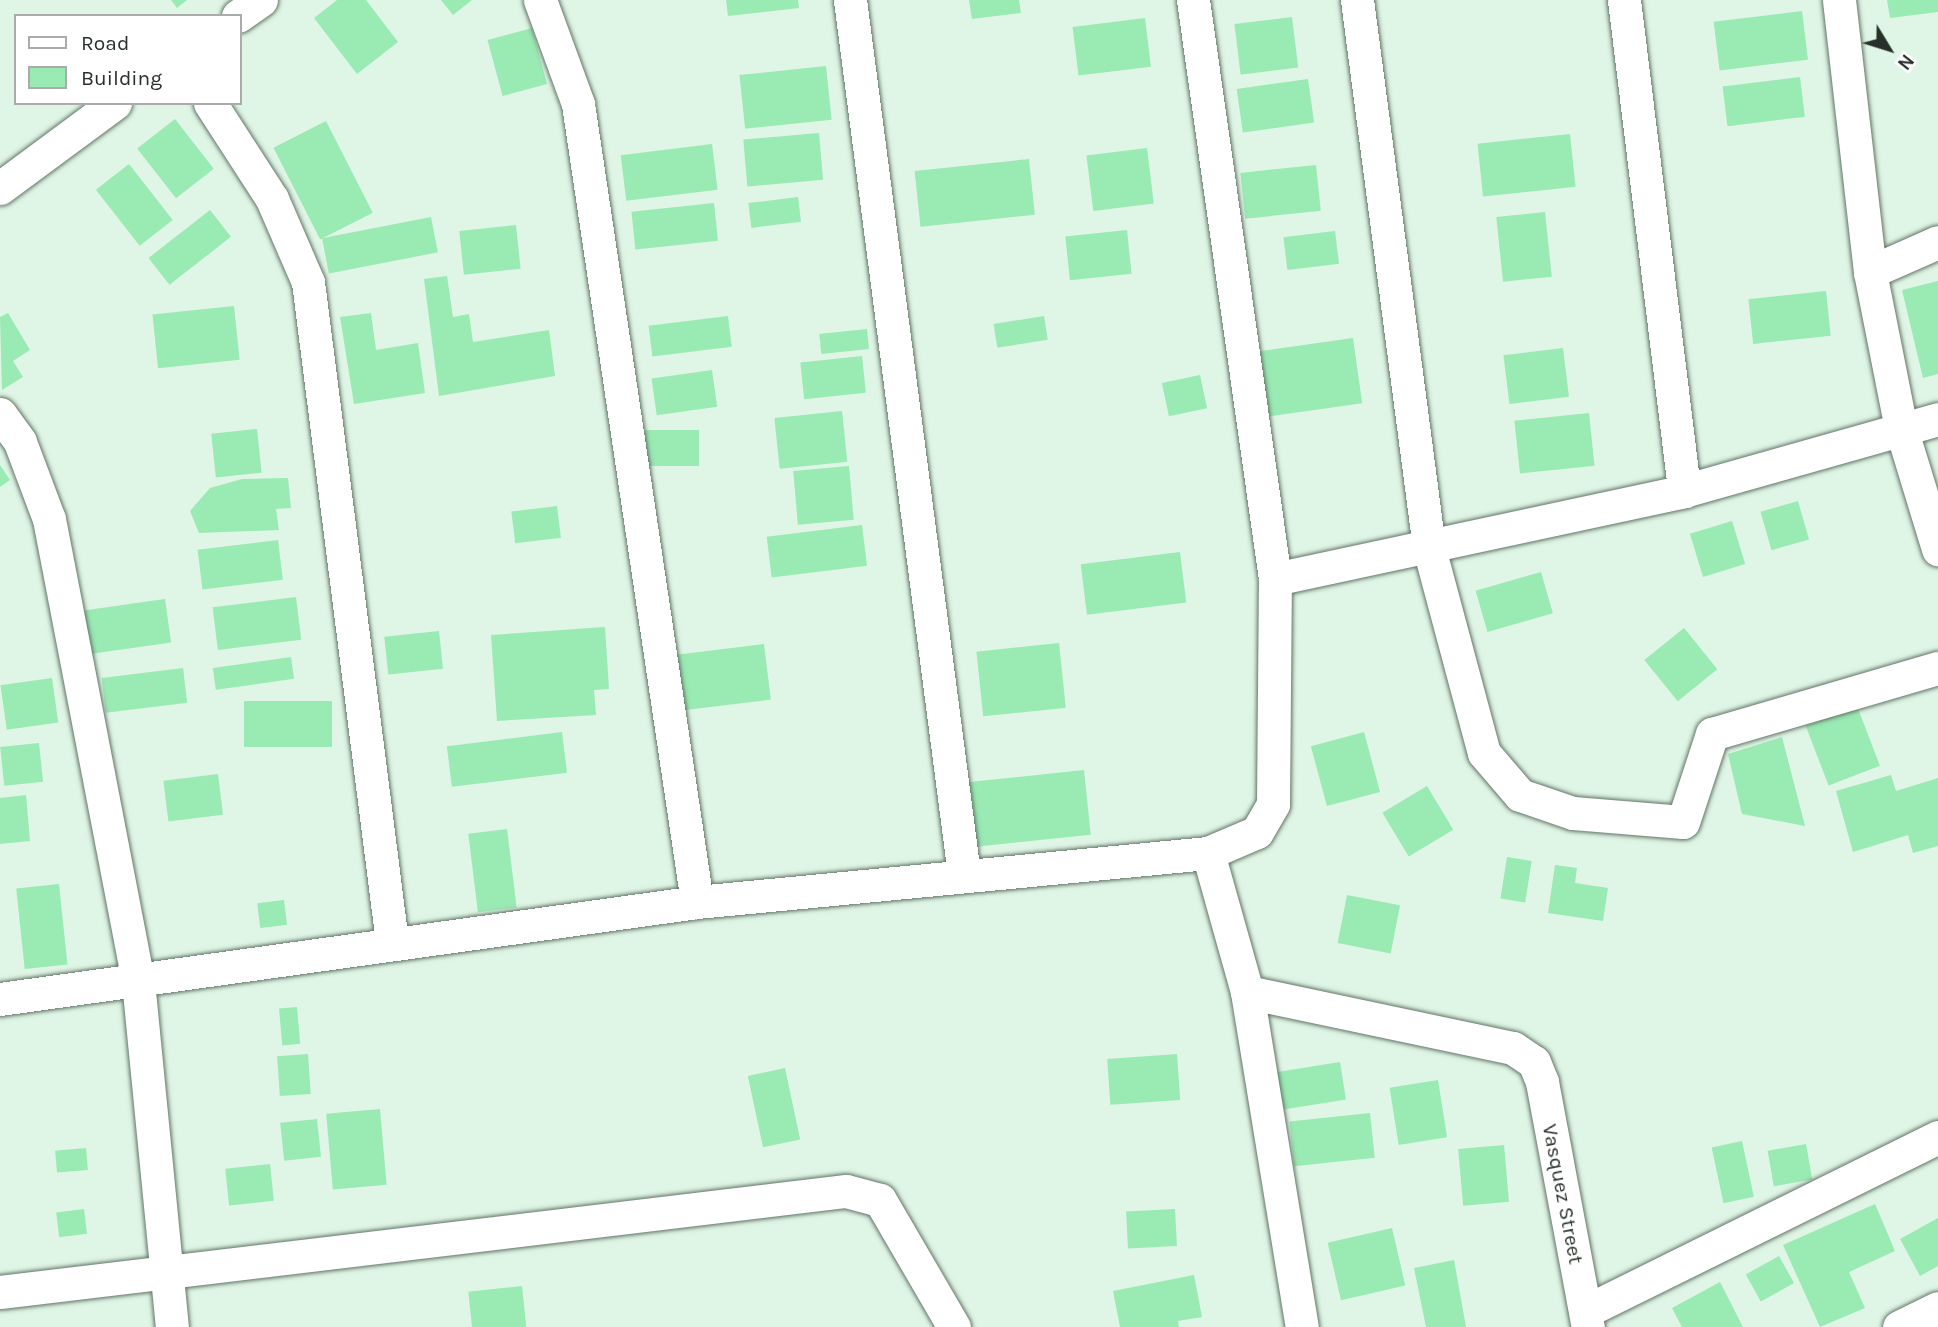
<!DOCTYPE html>
<style>
body{margin:0}
#map{position:relative;width:1938px;height:1327px;overflow:hidden;background:#dff5e5;font-family:Karla,sans-serif}
div>[style]{position:absolute}
.building>*{inset:0;background:#9aeab4;transform-origin:0 0}
.roads{filter:drop-shadow(0 0 2px #627567) drop-shadow(0 0 2px #627567)}
.minor>*{height:33px;margin:-16.5px;padding:0 16.5px;transform-origin:16.5px;border-radius:16.5px;background:#fff}
span{translate:-50% -50%;white-space:nowrap;text-align:center;line-height:1.15;-webkit-text-stroke:6px #fff;paint-order:stroke}
.street-label{font-size:21px;color:#28302a}
.legend{position:absolute;left:14px;top:14px;width:228px;height:91px;box-sizing:border-box;background:#fff;border:2px solid #a9acaa;margin:0;padding:9px 12px;list-style:none;font-size:21px;color:#28302a}
.legend li{display:flex;align-items:center;gap:14px;height:35px}
.legend b{width:35px;border:2px solid #a9acaa}
.north{position:absolute;left:1854px;top:14px;width:70px;height:70px;-webkit-text-stroke:5px #fff;paint-order:stroke;rotate:128deg;font-size:19px;font-weight:700;line-height:28px;text-align:center;color:#28302a}
.north::after{content:'';display:block;margin:auto;width:24px;height:32px;background:#28302a;clip-path:polygon(50% 0,100% 100%,50% 72%,0 100%)}
</style>
<div id="map">
<div class="building">
<div style="clip-path:polygon(171px 0,187px 0,177px 8px)"></div>
<div style="clip-path:polygon(337px 0,366px 0,398px 42px,357px 74px,314px 18px)"></div>
<div style="clip-path:polygon(441px 0,472px 0,453px 15px)"></div>
<div style="clip-path:polygon(726px 0,798px 0,799px 8px,728px 16px)"></div>
<div style="clip-path:polygon(969px 0,1019px 0,1021px 13px,972px 19px)"></div>
<div style="clip-path:polygon(1887px 0,1938px 0,1938px 12px,1890px 18px)"></div>
<div style="left:1802px;top:11px;width:49px;height:89px;rotate:83deg"></div>
<div style="left:1292px;top:17px;width:51px;height:58px;rotate:83deg"></div>
<div style="left:1145px;top:18px;width:49px;height:73px;rotate:83deg"></div>
<div style="left:532px;top:28px;width:58px;height:46px;rotate:75deg"></div>
<div style="left:826px;top:66px;width:54px;height:87px;rotate:84deg"></div>
<div style="left:1800px;top:77px;width:40px;height:78px;rotate:83deg"></div>
<div style="left:1308px;top:79px;width:44px;height:72px;rotate:82deg"></div>
<div style="left:175px;top:119px;width:63px;height:48px;rotate:52deg"></div>
<div style="left:326px;top:121px;width:103px;height:59px;rotate:63deg"></div>
<div style="left:819px;top:133px;width:47px;height:76px;rotate:85deg"></div>
<div style="left:1570px;top:134px;width:53px;height:93px;rotate:84deg"></div>
<div style="left:712px;top:144px;width:46px;height:92px;rotate:83deg"></div>
<div style="left:1147px;top:148px;width:56px;height:61px;rotate:83deg"></div>
<div style="left:1029px;top:159px;width:56px;height:115px;rotate:84deg"></div>
<div style="left:129px;top:164px;width:71px;height:42px;rotate:52deg"></div>
<div style="left:1316px;top:165px;width:46px;height:76px;rotate:84deg"></div>
<div style="left:798px;top:197px;width:25px;height:50px;rotate:83deg"></div>
<div style="left:714px;top:203px;width:38px;height:83px;rotate:84deg"></div>
<div style="left:210px;top:210px;width:34px;height:78px;rotate:52deg"></div>
<div style="left:1545px;top:212px;width:65px;height:49px;rotate:84deg"></div>
<div style="left:431px;top:217px;width:36px;height:111px;rotate:79deg"></div>
<div style="left:516px;top:225px;width:44px;height:57px;rotate:84deg"></div>
<div style="left:1127px;top:230px;width:44px;height:62px;rotate:84deg"></div>
<div style="left:1335px;top:231px;width:33px;height:52px;rotate:83deg"></div>
<div style="clip-path:polygon(447px 276px,453px 317px,469px 314px,473px 342px,549px 330px,555px 376px,439px 396px,424px 279px)"></div>
<div style="clip-path:polygon(1938px 281px,1938px 374px,1923px 378px,1902px 290px)"></div>
<div style="left:1826px;top:291px;width:45px;height:78px;rotate:84deg"></div>
<div style="left:234px;top:306px;width:54px;height:82px;rotate:84deg"></div>
<div style="clip-path:polygon(8px 313px,30px 350px,13px 361px,23px 377px,2px 390px,0 317px)"></div>
<div style="clip-path:polygon(371px 313px,376px 350px,418px 343px,425px 393px,354px 404px,340px 317px)"></div>
<div style="left:728px;top:316px;width:31px;height:80px;rotate:83deg"></div>
<div style="left:1044px;top:316px;width:24px;height:51px;rotate:81deg"></div>
<div style="left:867px;top:329px;width:20px;height:48px;rotate:84deg"></div>
<div style="left:1353px;top:338px;width:66px;height:104px;rotate:82deg"></div>
<div style="left:1563px;top:348px;width:49px;height:60px;rotate:83deg"></div>
<div style="left:862px;top:356px;width:37px;height:62px;rotate:84deg"></div>
<div style="left:712px;top:370px;width:37px;height:61px;rotate:82deg"></div>
<div style="left:1200px;top:375px;width:34px;height:39px;rotate:78deg"></div>
<div style="left:842px;top:411px;width:51px;height:68px;rotate:84deg"></div>
<div style="left:1589px;top:413px;width:53px;height:75px;rotate:84deg"></div>
<div style="left:257px;top:429px;width:44px;height:46px;rotate:84deg"></div>
<div style="left:645px;top:430px;width:54px;height:36px"></div>
<div style="clip-path:polygon(0 465px,10px 480px,0 487px)"></div>
<div style="left:849px;top:466px;width:54px;height:56px;rotate:85deg"></div>
<div style="clip-path:polygon(288px 478px,291px 508px,276px 509px,279px 530px,199px 533px,190px 511px,210px 488px,242px 479px)"></div>
<div style="left:1798px;top:501px;width:40px;height:39px;rotate:74deg"></div>
<div style="left:557px;top:506px;width:32px;height:46px;rotate:83deg"></div>
<div style="left:1732px;top:521px;width:45px;height:44px;rotate:73deg"></div>
<div style="left:862px;top:525px;width:41px;height:96px;rotate:83deg"></div>
<div style="left:278px;top:540px;width:40px;height:81px;rotate:83deg"></div>
<div style="left:1180px;top:552px;width:51px;height:100px;rotate:83deg"></div>
<div style="left:1541px;top:572px;width:43px;height:68px;rotate:74deg"></div>
<div style="left:296px;top:597px;width:43px;height:84px;rotate:83deg"></div>
<div style="left:165px;top:599px;width:44px;height:84px;rotate:82deg"></div>
<div style="clip-path:polygon(605px 627px,609px 689px,594px 690px,596px 715px,497px 721px,491px 635px)"></div>
<div style="left:1684px;top:628px;width:53px;height:51px;rotate:51deg"></div>
<div style="left:439px;top:631px;width:38px;height:55px;rotate:84deg"></div>
<div style="left:1059px;top:643px;width:65px;height:83px;rotate:84deg"></div>
<div style="left:764px;top:644px;width:56px;height:88px;rotate:83deg"></div>
<div style="left:291px;top:657px;width:22px;height:79px;rotate:82deg"></div>
<div style="left:183px;top:668px;width:35px;height:82px;rotate:83deg"></div>
<div style="left:52px;top:678px;width:45px;height:52px;rotate:82deg"></div>
<div style="left:332px;top:701px;width:46px;height:88px;rotate:90deg"></div>
<div style="left:1857px;top:706px;width:64px;height:55px;rotate:69deg"></div>
<div style="left:562px;top:732px;width:41px;height:116px;rotate:83deg"></div>
<div style="left:1364px;top:732px;width:62px;height:55px;rotate:75deg"></div>
<div style="clip-path:polygon(1782px 737px,1805px 826px,1742px 814px,1728px 754px)"></div>
<div style="left:39px;top:743px;width:39px;height:39px;rotate:84deg"></div>
<div style="left:1084px;top:770px;width:65px;height:118px;rotate:84deg"></div>
<div style="left:218px;top:774px;width:41px;height:55px;rotate:83deg"></div>
<div style="clip-path:polygon(1891px 775px,1896px 791px,1938px 778px,1938px 846px,1913px 853px,1908px 835px,1853px 852px,1836px 791px)"></div>
<div style="left:1427px;top:786px;width:51px;height:52px;rotate:59deg"></div>
<div style="clip-path:polygon(26px 795px,30px 841px,0 844px,0 798px)"></div>
<div style="left:507px;top:829px;width:79px;height:39px;rotate:83deg"></div>
<div style="left:1507px;top:857px;width:25px;height:42px;rotate:9deg"></div>
<div style="clip-path:polygon(1555px 865px,1577px 868px,1575px 883px,1608px 888px,1603px 921px,1548px 913px)"></div>
<div style="left:59px;top:884px;width:81px;height:43px;rotate:84deg"></div>
<div style="left:1347px;top:895px;width:54px;height:49px;rotate:11deg"></div>
<div style="left:284px;top:900px;width:25px;height:27px;rotate:83deg"></div>
<div style="left:297px;top:1007px;width:37px;height:18px;rotate:85deg"></div>
<div style="left:308px;top:1054px;width:40px;height:31px;rotate:86deg"></div>
<div style="left:1177px;top:1054px;width:46px;height:70px;rotate:86deg"></div>
<div style="left:1340px;top:1062px;width:38px;height:68px;rotate:81deg"></div>
<div style="left:785px;top:1068px;width:73px;height:38px;rotate:78deg"></div>
<div style="left:1438px;top:1080px;width:58px;height:49px;rotate:81deg"></div>
<div style="left:380px;top:1109px;width:76px;height:54px;rotate:85deg"></div>
<div style="left:1370px;top:1113px;width:45px;height:81px;rotate:84deg"></div>
<div style="left:317px;top:1119px;width:38px;height:37px;rotate:84deg"></div>
<div style="left:1742px;top:1141px;width:57px;height:31px;rotate:78deg"></div>
<div style="left:1806px;top:1144px;width:36px;height:39px;rotate:80deg"></div>
<div style="left:1504px;top:1145px;width:57px;height:46px;rotate:85deg"></div>
<div style="left:86px;top:1148px;width:22px;height:31px;rotate:85deg"></div>
<div style="left:270px;top:1164px;width:37px;height:45px;rotate:84deg"></div>
<div style="clip-path:polygon(1875px 1204px,1895px 1251px,1849px 1272px,1865px 1308px,1820px 1327px,1783px 1245px)"></div>
<div style="left:84px;top:1209px;width:25px;height:28px;rotate:83deg"></div>
<div style="left:1175px;top:1209px;width:37px;height:49px;rotate:87deg"></div>
<div style="clip-path:polygon(1938px 1218px,1938px 1266px,1920px 1276px,1900px 1239px)"></div>
<div style="left:1392px;top:1228px;width:59px;height:66px;rotate:77deg"></div>
<div style="left:1779px;top:1256px;width:31px;height:38px;rotate:61deg"></div>
<div style="clip-path:polygon(1454px 1260px,1466px 1327px,1426px 1327px,1414px 1268px)"></div>
<div style="clip-path:polygon(1194px 1275px,1202px 1317px,1178px 1321px,1179px 1327px,1120px 1327px,1113px 1291px)"></div>
<div style="clip-path:polygon(1720px 1282px,1743px 1327px,1682px 1327px,1672px 1308px)"></div>
<div style="left:522px;top:1286px;width:41px;height:54px;rotate:84deg"></div>
</div>
<div class="roads">
<div class="minor">
<div style="left:540px;top:0;width:111px;rotate:69.9deg"></div>
<div style="left:578px;top:104px;width:807px;rotate:81.52deg"></div>
<div style="left:850px;top:0;width:881px;rotate:82.57deg"></div>
<div style="left:1357px;top:0;width:553px;rotate:82.51deg"></div>
<div style="left:1429px;top:548px;width:212px;rotate:75deg"></div>
<div style="left:1484px;top:753px;width:55px;rotate:49.4deg"></div>
<div style="left:1520px;top:795px;width:56px;rotate:18.8deg"></div>
<div style="left:1573px;top:813px;width:110px;rotate:4.7deg"></div>
<div style="left:1683px;top:822px;width:93px;rotate:-71.8deg"></div>
<div style="left:1712px;top:734px;width:235px;rotate:-16.3deg"></div>
<div style="left:1624px;top:0;width:495px;rotate:83deg"></div>
<div style="left:1839px;top:0;width:274px;rotate:83.5deg"></div>
<div style="left:1870px;top:272px;width:159px;rotate:78.8deg"></div>
<div style="left:1901px;top:428px;width:127px;rotate:73deg"></div>
<div style="left:238px;top:16px;width:28px;rotate:-35deg"></div>
<div style="left:210px;top:103px;width:114px;rotate:57.1deg"></div>
<div style="left:272px;top:199px;width:90px;rotate:66.6deg"></div>
<div style="left:308px;top:282px;width:665px;rotate:82.75deg"></div>
<div style="left:0;top:188px;width:143px;rotate:-36.5deg"></div>
<div style="left:1870px;top:272px;width:74px;rotate:-23.8deg"></div>
<div style="left:0;top:414px;width:34px;rotate:54deg"></div>
<div style="left:20px;top:442px;width:82px;rotate:69.4deg"></div>
<div style="left:49px;top:519px;width:470px;rotate:79.1deg"></div>
<div style="left:138px;top:981px;width:348px;rotate:84.4deg"></div>
<div style="left:1275px;top:579px;width:418px;rotate:-12.1deg"></div>
<div style="left:1684px;top:491px;width:264px;rotate:-15.8deg"></div>
<div style="left:1208px;top:853px;width:144px;rotate:74.3deg"></div>
<div style="left:1247px;top:992px;width:339px;rotate:80.7deg"></div>
<div style="left:1247px;top:992px;width:272px;rotate:11.9deg"></div>
<div style="left:1513px;top:1048px;width:25px;rotate:34deg"></div>
<div style="left:1534px;top:1062px;width:22px;rotate:68deg"></div>
<div style="left:1542px;top:1082px;width:249px;rotate:79.4deg"></div>
<div style="left:0;top:999px;width:704px;rotate:-7.92deg"></div>
<div style="left:697px;top:902px;width:513px;rotate:-5.48deg"></div>
<div style="left:1208px;top:853px;width:53px;rotate:-23.2deg"></div>
<div style="left:1257px;top:832px;width:32px;rotate:-60deg"></div>
<div style="left:1273px;top:804px;width:225px;rotate:-89.5deg"></div>
<div style="left:1275px;top:579px;width:585px;rotate:-98.06deg"></div>
<div style="left:0;top:1292px;width:852px;rotate:-6.81deg"></div>
<div style="left:846px;top:1191px;width:35px;rotate:15deg"></div>
<div style="left:880px;top:1200px;width:147px;rotate:59.8deg"></div>
<div style="left:1586px;top:1311px;width:393px;rotate:-26.3deg"></div>
<div style="left:1899px;top:1327px;width:43px;rotate:-26deg"></div>
</div>
</div>
<div class="street-label">
<span style="left:1563px;top:1194px;rotate:79deg">Vasquez Street</span>
</div>
<ul class="legend">
<li><b style="height:9px;background:#fff"></b>Road</li>
<li><b style="height:19px;background:#9aeab4"></b>Building</li>
</ul>
<div class="north">N</div>
</div>
